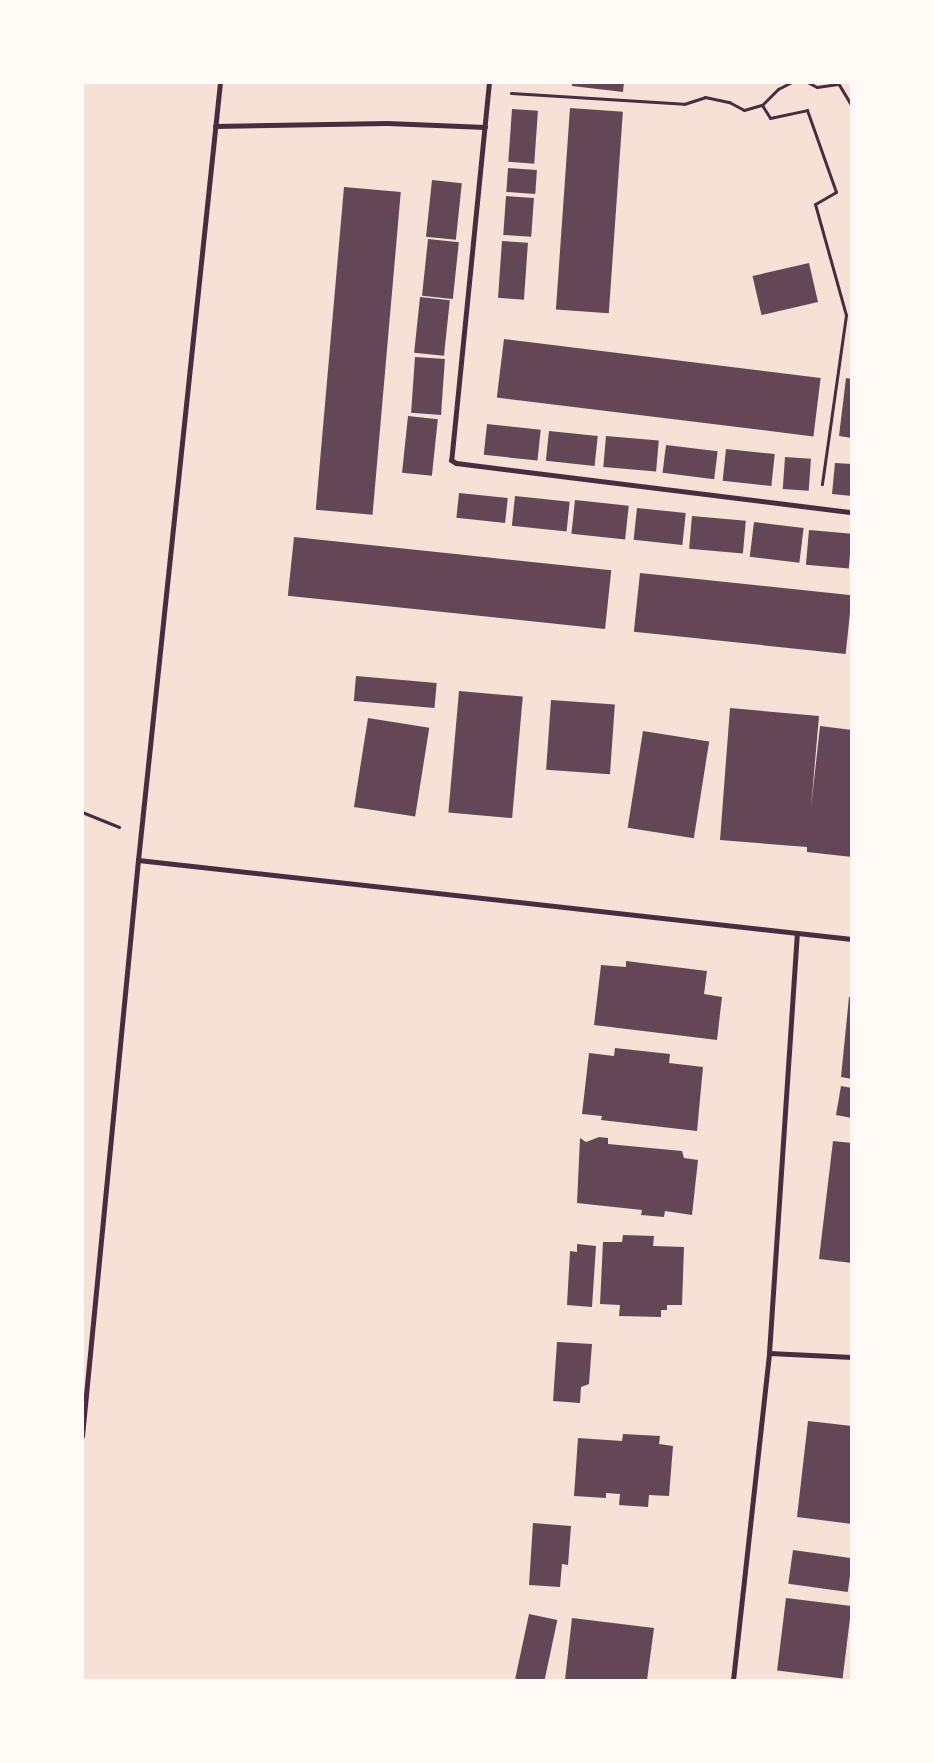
<!DOCTYPE html>
<style>
body{margin:0}
#map{position:relative;width:934px;height:1763px;overflow:hidden;background:#f7e1d7;font-family:Karla,sans-serif}
div>[style]{position:absolute}
.building>*{inset:0;background:#644757;transform-origin:0 0}
.path>*{height:3px;margin:-1.5px;padding:0 1.5px;transform-origin:1.5px;border-radius:1.5px;background:#4a2c40}
.minor>*{height:5px;margin:-2.5px;padding:0 2.5px;transform-origin:2.5px;border-radius:2.5px;background:#4a2c40}
span{translate:-50% -50%;white-space:nowrap;text-align:center;line-height:1.15;-webkit-text-stroke:4.5px #fffaf5;paint-order:stroke}
.frame{position:absolute;inset:0;border:84px solid #fffaf5;pointer-events:none}
</style>
<div id="map">
<div class="building">
<div style="clip-path:polygon(572px 82px,624px 82px,623px 92px,572px 86px)"></div>
<div style="left:570px;top:108px;width:53px;height:202px;rotate:4deg"></div>
<div style="left:512px;top:109px;width:26px;height:53px;rotate:4deg"></div>
<div style="left:508px;top:168px;width:29px;height:24px;rotate:4deg"></div>
<div style="left:432px;top:180px;width:30px;height:57px;rotate:6deg"></div>
<div style="left:344px;top:187px;width:57px;height:324px;rotate:5deg"></div>
<div style="left:506px;top:196px;width:28px;height:39px;rotate:4deg"></div>
<div style="left:428px;top:239px;width:31px;height:57px;rotate:6deg"></div>
<div style="left:502px;top:241px;width:26px;height:57px;rotate:4deg"></div>
<div style="left:809px;top:263px;width:40px;height:58px;rotate:77deg"></div>
<div style="left:420px;top:297px;width:30px;height:56px;rotate:6deg"></div>
<div style="left:504px;top:339px;width:319px;height:59px;rotate:7deg"></div>
<div style="left:415px;top:357px;width:30px;height:56px;rotate:4deg"></div>
<div style="clip-path:polygon(846px 378px,852px 379px,852px 438px,839px 436px)"></div>
<div style="left:408px;top:416px;width:30px;height:57px;rotate:6deg"></div>
<div style="left:487px;top:424px;width:54px;height:31px;rotate:6deg"></div>
<div style="left:549px;top:431px;width:49px;height:30px;rotate:6deg"></div>
<div style="left:606px;top:436px;width:53px;height:31px;rotate:5deg"></div>
<div style="left:666px;top:445px;width:52px;height:28px;rotate:7deg"></div>
<div style="left:726px;top:449px;width:49px;height:32px;rotate:6deg"></div>
<div style="left:785px;top:457px;width:26px;height:32px;rotate:4deg"></div>
<div style="clip-path:polygon(835px 463px,852px 464px,852px 496px,832px 494px)"></div>
<div style="left:459px;top:493px;width:49px;height:25px;rotate:6deg"></div>
<div style="left:515px;top:496px;width:55px;height:30px;rotate:6deg"></div>
<div style="left:575px;top:500px;width:54px;height:34px;rotate:6deg"></div>
<div style="left:637px;top:508px;width:49px;height:32px;rotate:6deg"></div>
<div style="left:692px;top:516px;width:54px;height:33px;rotate:5deg"></div>
<div style="left:754px;top:522px;width:50px;height:35px;rotate:7deg"></div>
<div style="left:809px;top:530px;width:43px;height:35px;rotate:5deg"></div>
<div style="left:294px;top:537px;width:319px;height:59px;rotate:6deg"></div>
<div style="left:640px;top:573px;width:213px;height:59px;rotate:6deg"></div>
<div style="left:356px;top:676px;width:81px;height:25px;rotate:5deg"></div>
<div style="left:459px;top:691px;width:64px;height:122px;rotate:5deg"></div>
<div style="left:551px;top:700px;width:64px;height:70px;rotate:4deg"></div>
<div style="clip-path:polygon(730px 708px,819px 716px,811px 808px,820px 726px,852px 730px,852px 857px,807px 852px,807px 847px,720px 840px)"></div>
<div style="left:368px;top:718px;width:62px;height:90px;rotate:9deg"></div>
<div style="left:643px;top:731px;width:67px;height:98px;rotate:9deg"></div>
<div style="clip-path:polygon(626px 961px,707px 971px,704px 994px,722px 997px,717px 1040px,594px 1025px,601px 965px,626px 967px)"></div>
<div style="clip-path:polygon(849px 997px,852px 997px,852px 1079px,841px 1077px)"></div>
<div style="clip-path:polygon(615px 1048px,670px 1054px,669px 1063px,703px 1067px,697px 1131px,601px 1120px,602px 1116px,582px 1114px,589px 1053px,614px 1056px)"></div>
<div style="clip-path:polygon(841px 1086px,852px 1088px,852px 1118px,836px 1115px)"></div>
<div style="clip-path:polygon(599px 1137px,608px 1138px,608px 1144px,682px 1151px,684px 1158px,698px 1160px,692px 1215px,665px 1211px,664px 1217px,641px 1215px,642px 1210px,577px 1203px,580px 1138px,586px 1142px)"></div>
<div style="clip-path:polygon(833px 1141px,852px 1143px,852px 1263px,819px 1259px)"></div>
<div style="clip-path:polygon(623px 1235px,654px 1236px,653px 1246px,684px 1247px,682px 1305px,667px 1305px,667px 1310px,661px 1310px,661px 1317px,619px 1316px,620px 1305px,600px 1304px,603px 1242px,622px 1242px)"></div>
<div style="clip-path:polygon(577px 1244px,596px 1246px,592px 1307px,567px 1305px,570px 1251px,577px 1252px)"></div>
<div style="clip-path:polygon(557px 1342px,592px 1344px,589px 1384px,581px 1387px,580px 1403px,553px 1401px)"></div>
<div style="clip-path:polygon(808px 1421px,852px 1426px,852px 1524px,797px 1517px)"></div>
<div style="clip-path:polygon(623px 1434px,660px 1436px,659px 1444px,673px 1446px,669px 1496px,649px 1495px,648px 1507px,619px 1505px,620px 1494px,606px 1493px,606px 1498px,574px 1496px,578px 1438px,622px 1441px)"></div>
<div style="clip-path:polygon(533px 1523px,571px 1526px,568px 1565px,562px 1564px,560px 1587px,529px 1585px)"></div>
<div style="left:793px;top:1550px;width:60px;height:34px;rotate:8deg"></div>
<div style="left:786px;top:1598px;width:66px;height:73px;rotate:7deg"></div>
<div style="left:529px;top:1614px;width:29px;height:66px;rotate:12deg"></div>
<div style="clip-path:polygon(572px 1618px,654px 1628px,647px 1680px,565px 1680px)"></div>
</div>
<div class="path">
<div style="left:807px;top:82px;width:11px;rotate:27deg"></div>
<div style="left:817px;top:87px;width:21px;rotate:-8deg"></div>
<div style="left:838px;top:83px;width:27px;rotate:59deg"></div>
<div style="left:511px;top:93px;width:173px;rotate:3.6deg"></div>
<div style="left:684px;top:104px;width:22px;rotate:-18deg"></div>
<div style="left:705px;top:97px;width:25px;rotate:12deg"></div>
<div style="left:729px;top:102px;width:17px;rotate:28deg"></div>
<div style="left:744px;top:110px;width:19px;rotate:-16deg"></div>
<div style="left:762px;top:105px;width:23px;rotate:-45deg"></div>
<div style="left:778px;top:89px;width:16px;rotate:-27deg"></div>
<div style="left:762px;top:105px;width:15px;rotate:58deg"></div>
<div style="left:770px;top:118px;width:38px;rotate:-12deg"></div>
<div style="left:807px;top:110px;width:87px;rotate:70.5deg"></div>
<div style="left:836px;top:192px;width:24px;rotate:150deg"></div>
<div style="left:815px;top:204px;width:115px;rotate:74.4deg"></div>
<div style="left:846px;top:315px;width:171px;rotate:98.1deg"></div>
<div style="left:82px;top:812px;width:40px;rotate:22deg"></div>
</div>
<div class="minor">
<div style="left:489px;top:82px;width:380px;rotate:95.7deg"></div>
<div style="left:451px;top:460px;width:6px;rotate:31deg"></div>
<div style="left:456px;top:463px;width:399px;rotate:7.1deg"></div>
<div style="left:215px;top:126px;width:172px;rotate:-1deg"></div>
<div style="left:387px;top:123px;width:98px;rotate:2.3deg"></div>
<div style="left:138px;top:860px;width:718px;rotate:6.31deg"></div>
<div style="left:769px;top:1353px;width:83px;rotate:2.8deg"></div>
<div style="left:82px;top:1436px;width:579px;rotate:-84.45deg"></div>
<div style="left:138px;top:860px;width:782px;rotate:-83.98deg"></div>
<div style="left:733px;top:1680px;width:329px;rotate:-83.7deg"></div>
<div style="left:769px;top:1353px;width:420px;rotate:-86.2deg"></div>
</div>
<div class="frame"></div>
</div>
